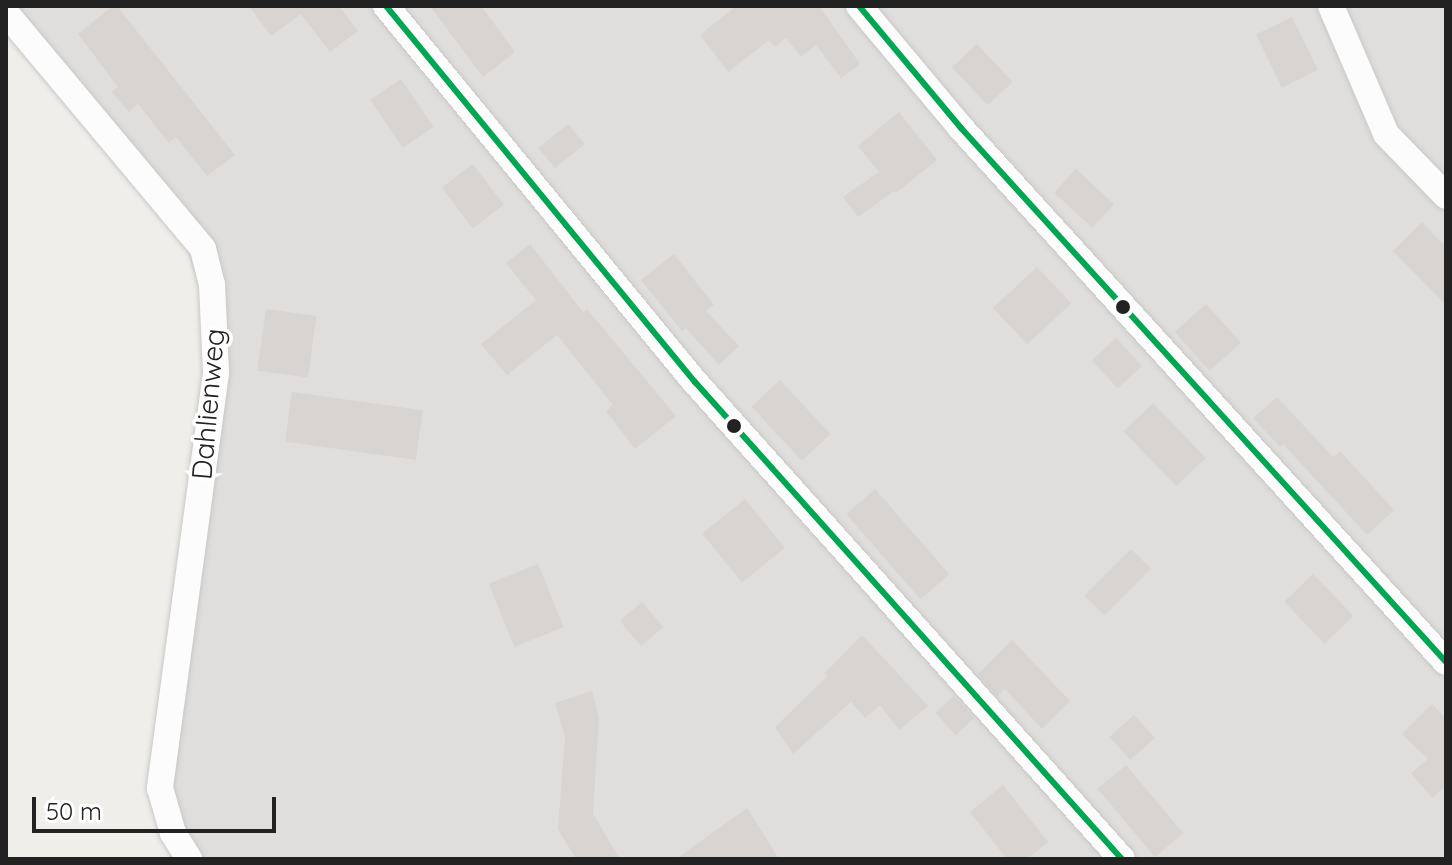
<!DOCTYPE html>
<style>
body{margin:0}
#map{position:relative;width:1452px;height:865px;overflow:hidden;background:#f0eeeb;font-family:Quicksand,sans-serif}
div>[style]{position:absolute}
.residential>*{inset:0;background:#dfdedc}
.building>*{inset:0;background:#d7d4d2;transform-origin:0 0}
.roads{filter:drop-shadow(0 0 2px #c9c8c7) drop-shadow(0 0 2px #c9c8c7)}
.street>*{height:26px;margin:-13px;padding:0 13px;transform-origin:13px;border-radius:13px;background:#fdfcfc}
.bus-1>*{height:6px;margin:-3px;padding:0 3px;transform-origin:3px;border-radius:3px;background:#00a651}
.dots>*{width:22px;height:22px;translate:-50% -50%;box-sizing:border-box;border:4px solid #fff;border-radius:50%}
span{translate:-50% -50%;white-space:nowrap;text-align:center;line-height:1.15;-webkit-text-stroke:7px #fff;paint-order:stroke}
.street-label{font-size:28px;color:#222}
.frame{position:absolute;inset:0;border:8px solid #222;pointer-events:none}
.scale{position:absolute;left:32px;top:797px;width:244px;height:36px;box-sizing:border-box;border:4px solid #222;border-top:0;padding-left:10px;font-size:24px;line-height:28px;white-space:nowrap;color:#222;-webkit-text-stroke:6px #fff;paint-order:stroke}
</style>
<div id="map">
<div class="residential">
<div style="clip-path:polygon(6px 6px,1446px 6px,1446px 859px,178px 859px,165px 839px,210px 324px,184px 240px)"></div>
</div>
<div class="building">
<div style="clip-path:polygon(113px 6px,117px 6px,235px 155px,207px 176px,176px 137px,169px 143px,138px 104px,129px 112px,112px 92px,118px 87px,78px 34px)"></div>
<div style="clip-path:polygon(249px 6px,339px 6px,358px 31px,330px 52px,301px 14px,271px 36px)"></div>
<div style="clip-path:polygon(430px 6px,481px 6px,515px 52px,483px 77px)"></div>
<div style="clip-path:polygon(736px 6px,819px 6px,860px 64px,841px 78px,816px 45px,801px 57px,786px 38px,775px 47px,769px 40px,728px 72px,700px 35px)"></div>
<div style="left:1292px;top:17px;width:59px;height:40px;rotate:64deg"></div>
<div style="left:977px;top:44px;width:52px;height:34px;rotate:47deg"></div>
<div style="left:401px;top:79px;width:58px;height:37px;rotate:56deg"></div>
<div style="clip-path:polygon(899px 112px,937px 160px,896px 193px,894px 191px,858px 217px,843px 197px,879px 172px,858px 146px)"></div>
<div style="left:568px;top:124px;width:26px;height:38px;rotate:51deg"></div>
<div style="left:473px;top:164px;width:51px;height:39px;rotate:53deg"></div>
<div style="left:1076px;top:169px;width:52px;height:32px;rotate:43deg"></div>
<div style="clip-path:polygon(1422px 222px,1446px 247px,1446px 305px,1393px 251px)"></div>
<div style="clip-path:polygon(530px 244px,583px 312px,587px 309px,676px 416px,635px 449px,606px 411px,613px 405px,557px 335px,507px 375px,481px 344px,536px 300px,506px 263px)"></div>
<div style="clip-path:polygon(674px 254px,714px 305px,706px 311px,739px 346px,719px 365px,686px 328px,682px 331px,641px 280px)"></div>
<div style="left:1037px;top:267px;width:50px;height:60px;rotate:47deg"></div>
<div style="left:1206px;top:304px;width:52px;height:42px;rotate:48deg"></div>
<div style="left:266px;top:309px;width:51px;height:62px;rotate:8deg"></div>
<div style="left:1116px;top:338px;width:38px;height:33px;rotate:47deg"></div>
<div style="left:780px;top:380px;width:74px;height:39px;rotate:47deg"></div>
<div style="left:292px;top:392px;width:132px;height:50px;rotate:8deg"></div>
<div style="clip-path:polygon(1277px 397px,1333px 457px,1340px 451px,1394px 510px,1367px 535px,1283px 444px,1280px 447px,1253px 418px)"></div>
<div style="left:1153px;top:403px;width:76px;height:41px;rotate:46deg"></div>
<div style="left:875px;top:489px;width:113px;height:38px;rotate:49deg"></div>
<div style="left:745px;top:499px;width:63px;height:55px;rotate:51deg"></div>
<div style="left:1131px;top:549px;width:28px;height:66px;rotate:45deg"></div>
<div style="left:538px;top:564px;width:68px;height:53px;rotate:68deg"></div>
<div style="left:1313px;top:574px;width:58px;height:40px;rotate:46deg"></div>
<div style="left:642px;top:602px;width:33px;height:29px;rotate:50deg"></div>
<div style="clip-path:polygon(862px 635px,928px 706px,899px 730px,880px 705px,865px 718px,851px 702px,793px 754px,775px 727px,828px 676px,825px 673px)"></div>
<div style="clip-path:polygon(1012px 640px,1070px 701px,1042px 729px,1005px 689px,997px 696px,978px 674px)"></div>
<div style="clip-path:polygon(592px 691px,599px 717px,593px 814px,620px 859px,576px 859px,558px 829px,565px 737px,555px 703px)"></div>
<div style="left:954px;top:696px;width:30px;height:25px;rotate:48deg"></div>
<div style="clip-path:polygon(1432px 704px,1446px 719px,1446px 786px,1432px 798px,1411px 773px,1428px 759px,1402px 734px)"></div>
<div style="left:1134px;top:715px;width:31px;height:33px;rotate:48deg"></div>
<div style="left:1126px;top:765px;width:89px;height:37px;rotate:50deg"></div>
<div style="clip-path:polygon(1003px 785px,1048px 842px,1027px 859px,1007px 859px,970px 812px)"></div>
<div style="clip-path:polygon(747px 808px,779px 859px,676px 859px)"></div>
</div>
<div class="roads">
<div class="street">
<div style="left:386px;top:6px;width:487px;rotate:50.6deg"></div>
<div style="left:695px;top:382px;width:640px;rotate:48.17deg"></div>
<div style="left:859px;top:6px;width:159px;rotate:50.1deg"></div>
<div style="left:961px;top:128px;width:721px;rotate:47.75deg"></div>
<div style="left:1331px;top:6px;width:139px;rotate:66.7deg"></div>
<div style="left:1386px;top:134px;width:86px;rotate:45.9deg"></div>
<div style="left:6px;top:13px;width:307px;rotate:50.1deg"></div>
<div style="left:203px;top:249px;width:36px;rotate:76deg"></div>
<div style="left:212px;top:284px;width:89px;rotate:87.4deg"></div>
<div style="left:216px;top:373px;width:419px;rotate:97.7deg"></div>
<div style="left:160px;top:788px;width:47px;rotate:73.9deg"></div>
<div style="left:173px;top:833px;width:31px;rotate:58deg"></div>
</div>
</div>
<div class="bus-1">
<div style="left:386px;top:6px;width:487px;rotate:50.6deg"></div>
<div style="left:695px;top:382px;width:640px;rotate:48.17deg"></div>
<div style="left:859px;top:6px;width:159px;rotate:50.1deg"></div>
<div style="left:961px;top:128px;width:721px;rotate:47.75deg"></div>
</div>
<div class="dots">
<div style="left:1123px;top:307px;background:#222"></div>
<div style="left:734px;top:426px;background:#222"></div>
</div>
<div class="street-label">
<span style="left:208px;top:404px;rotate:-85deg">Dahlienweg</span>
</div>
<div class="frame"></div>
<div class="scale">50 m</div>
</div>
